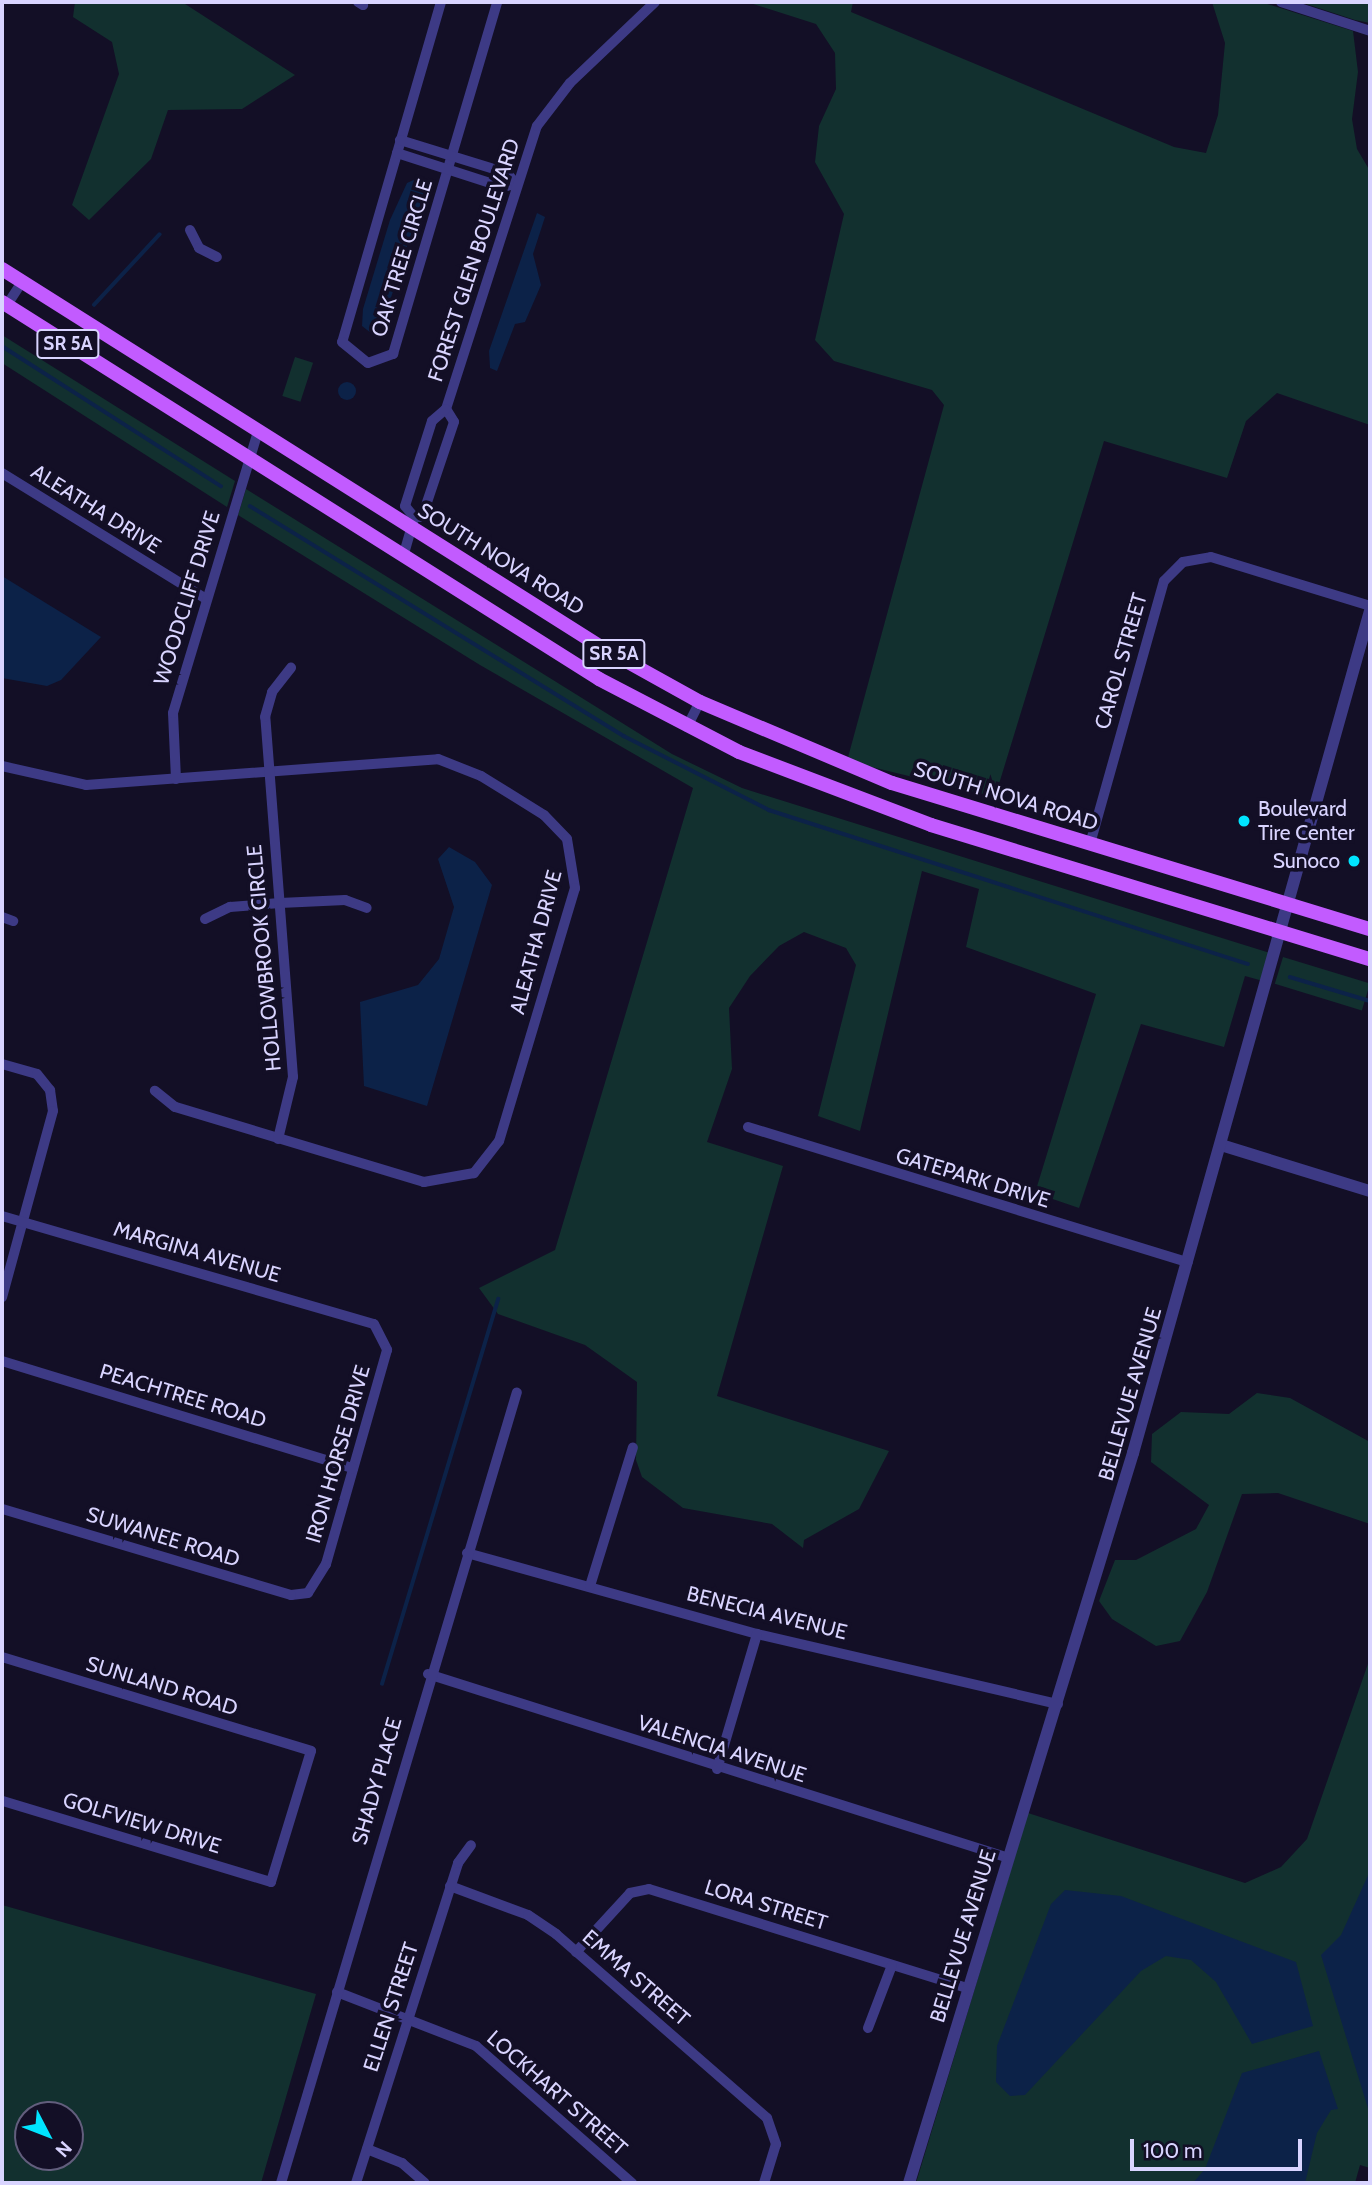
<!DOCTYPE html>
<style>
body{margin:0}
#map{position:relative;width:1372px;height:2185px;overflow:hidden;background:#130f26;font-family:Cabin,sans-serif}
div>[style]{position:absolute}
.green>*{inset:0;background:#12302f;transform-origin:0 0}
.water>*{inset:0;background:#0c2248}
.round{border-radius:50%}
.stream>*{height:3.5px;margin:-1.75px;padding:0 1.75px;transform-origin:1.75px;border-radius:1.75px;background:#0c2248}
.minor>*{height:10px;margin:-5px;padding:0 5px;transform-origin:5px;border-radius:5px;background:#3d3a85}
.tertiary>*{height:12px;margin:-6px;padding:0 6px;transform-origin:6px;border-radius:6px;background:#3d3a85}
.primary>*{height:14px;margin:-7px;padding:0 7px;transform-origin:7px;border-radius:7px;background:#c25bff}
.dots>*{width:19px;height:19px;translate:-50% -50%;box-sizing:border-box;border:4px solid #130f26;border-radius:50%}
span{translate:-50% -50%;white-space:nowrap;text-align:center;line-height:1.15;-webkit-text-stroke:7px #130f26;paint-order:stroke}
.shield-label span{padding:2px 5px;background:#130f26;border:2px solid;border-radius:5px;-webkit-text-stroke-width:0}
.shield-label{font-size:19px;color:#d9d4ff;font-weight:700}
.street-label{font-size:21px;color:#d9d4ff}
.poi-label{font-size:21px;color:#d9d4ff}
.left{translate:0 -50%;text-align:left}
.right{translate:-100% -50%;text-align:right}
.frame{position:absolute;inset:0;border:4px solid #d9d4ff;pointer-events:none}
.north{position:absolute;left:14px;top:2101px;width:70px;height:70px;box-sizing:border-box;background:#130f26;border:2px solid #625e7d;border-radius:50%;rotate:132deg;font-size:19px;font-weight:700;line-height:28px;text-align:center;color:#d9d4ff}
.north::after{content:'';display:block;margin:auto;width:24px;height:32px;background:#00e5ff;clip-path:polygon(50% 0,100% 100%,50% 72%,0 100%)}
.scale{position:absolute;left:1130px;top:2139px;width:172px;height:32px;box-sizing:border-box;border:4px solid #d9d4ff;border-top:0;padding-left:9px;font-size:21px;line-height:24px;white-space:nowrap;color:#d9d4ff;-webkit-text-stroke:5px #130f26;paint-order:stroke}
</style>
<div id="map">
<div class="green">
<div style="clip-path:polygon(75px 2px,182px 2px,295px 75px,242px 109px,168px 110px,151px 159px,89px 220px,72px 205px,119px 74px,112px 42px,73px 17px)"></div>
<div style="clip-path:polygon(747px 2px,853px 2px,851px 12px,1174px 147px,1206px 153px,1218px 115px,1225px 43px,1212px 2px,1261px 2px,1353px 31px,1358px 72px,1352px 119px,1357px 149px,1370px 171px,1370px 425px,1277px 393px,1246px 421px,1227px 478px,1104px 441px,995px 797px,847px 761px,944px 405px,932px 390px,834px 361px,815px 340px,844px 214px,815px 162px,819px 126px,836px 89px,835px 53px,816px 24px)"></div>
<div style="clip-path:polygon(1300px 2px,1370px 2px,1370px 23px,1355px 20px)"></div>
<div style="clip-path:polygon(2px 335px,235px 481px,227px 507px,2px 363px)"></div>
<div style="left:295px;top:357px;width:19px;height:41px;rotate:18deg"></div>
<div style="clip-path:polygon(246px 489px,672px 754px,742px 788px,1270px 953px,1263px 981px,1245px 976px,1224px 1047px,1141px 1024px,1079px 1208px,1035px 1193px,1096px 994px,966px 947px,979px 889px,922px 871px,860px 1131px,818px 1116px,856px 965px,846px 948px,804px 932px,779px 946px,750px 976px,729px 1008px,732px 1069px,707px 1142px,783px 1166px,717px 1396px,889px 1451px,859px 1509px,804px 1540px,803px 1548px,772px 1524px,683px 1508px,642px 1477px,636px 1460px,637px 1382px,585px 1345px,498px 1314px,479px 1288px,555px 1250px,693px 788px,480px 665px,238px 515px)"></div>
<div style="left:1283px;top:957px;width:91px;height:28px;rotate:17deg"></div>
<div style="clip-path:polygon(1257px 1393px,1290px 1398px,1370px 1442px,1370px 1524px,1278px 1493px,1242px 1494px,1207px 1592px,1180px 1641px,1156px 1646px,1112px 1619px,1099px 1601px,1115px 1560px,1136px 1560px,1196px 1529px,1209px 1505px,1151px 1462px,1152px 1434px,1181px 1412px,1229px 1414px)"></div>
<div style="clip-path:polygon(1370px 1658px,1370px 2168px,1360px 2165px,1355px 2183px,916px 2183px,1028px 1813px,1245px 1883px,1281px 1867px,1307px 1839px)"></div>
<div style="clip-path:polygon(evenodd,2px 1905px,316px 1994px,261px 2183px,2px 2183px,2px 1905px,70px 2115px,70px 2157px,28px 2157px,28px 2115px,70px 2115px)"></div>
</div>
<div class="water">
<div style="clip-path:polygon(420px 177px,426px 187px,389px 304px,371px 333px,362px 326px,363px 309px,390px 220px,407px 183px)"></div>
<div style="clip-path:polygon(537px 213px,545px 217px,533px 254px,541px 285px,525px 322px,515px 324px,497px 371px,490px 368px,489px 351px)"></div>
<div class="round" style="left:338px;top:382px;width:18px;height:18px"></div>
<div style="clip-path:polygon(2px 576px,101px 637px,61px 680px,47px 686px,2px 678px)"></div>
<div style="clip-path:polygon(449px 847px,475px 862px,492px 885px,427px 1106px,364px 1086px,360px 1002px,418px 985px,439px 959px,454px 907px,438px 859px)"></div>
<div style="clip-path:polygon(1370px 1871px,1370px 2115px,1321px 1955px,1341px 1935px)"></div>
<div style="clip-path:polygon(1065px 1890px,1121px 1896px,1296px 1962px,1313px 2026px,1252px 2044px,1216px 1982px,1191px 1960px,1166px 1956px,1141px 1971px,1025px 2095px,1010px 2096px,996px 2082px,997px 2046px,1051px 1904px)"></div>
<div style="clip-path:polygon(1319px 2051px,1338px 2109px,1331px 2110px,1317px 2133px,1305px 2183px,1193px 2183px,1205px 2169px,1242px 2073px)"></div>
</div>
<div class="stream">
<div style="left:94px;top:305px;width:96px;rotate:-47.1deg"></div>
<div style="left:2px;top:346px;width:260px;rotate:32.6deg"></div>
<div style="left:250px;top:506px;width:439px;rotate:31.6deg"></div>
<div style="left:624px;top:736px;width:163px;rotate:27deg"></div>
<div style="left:769px;top:810px;width:503px;rotate:17.82deg"></div>
<div style="left:1290px;top:977px;width:84px;rotate:16.7deg"></div>
<div style="left:382px;top:1684px;width:402px;rotate:-73.2deg"></div>
</div>
<div class="minor">
<div style="left:358px;top:2px;width:6px;rotate:31deg"></div>
<div style="left:441px;top:2px;width:354px;rotate:106.2deg"></div>
<div style="left:342px;top:342px;width:33px;rotate:39deg"></div>
<div style="left:368px;top:363px;width:27px;rotate:-20deg"></div>
<div style="left:393px;top:354px;width:367px;rotate:-73.5deg"></div>
<div style="left:1281px;top:2px;width:94px;rotate:18deg"></div>
<div style="left:397px;top:153px;width:110px;rotate:17.9deg"></div>
<div style="left:502px;top:187px;width:14px;rotate:-12deg"></div>
<div style="left:516px;top:184px;width:14px;rotate:-129deg"></div>
<div style="left:507px;top:173px;width:112px;rotate:-162.9deg"></div>
<div style="left:190px;top:230px;width:20px;rotate:63deg"></div>
<div style="left:199px;top:248px;width:20px;rotate:27deg"></div>
<div style="left:7px;top:305px;width:27px;rotate:-57deg"></div>
<div style="left:446px;top:409px;width:297px;rotate:-72.2deg"></div>
<div style="left:537px;top:126px;width:54px;rotate:-52.5deg"></div>
<div style="left:570px;top:83px;width:117px;rotate:-43.6deg"></div>
<div style="left:446px;top:409px;width:15px;rotate:58deg"></div>
<div style="left:454px;top:422px;width:100px;rotate:108.6deg"></div>
<div style="left:422px;top:517px;width:8px;rotate:180deg"></div>
<div style="left:414px;top:517px;width:14px;rotate:-129deg"></div>
<div style="left:405px;top:506px;width:89px;rotate:-72.4deg"></div>
<div style="left:432px;top:421px;width:18px;rotate:-41deg"></div>
<div style="left:2px;top:473px;width:240px;rotate:31.7deg"></div>
<div style="left:403px;top:557px;width:37px;rotate:-74deg"></div>
<div style="left:687px;top:727px;width:28px;rotate:-63deg"></div>
<div style="left:2px;top:766px;width:86px;rotate:12.7deg"></div>
<div style="left:86px;top:785px;width:353px;rotate:-4.2deg"></div>
<div style="left:438px;top:759px;width:46px;rotate:21.6deg"></div>
<div style="left:481px;top:776px;width:74px;rotate:31.8deg"></div>
<div style="left:544px;top:815px;width:33px;rotate:46deg"></div>
<div style="left:567px;top:839px;width:50px;rotate:80.7deg"></div>
<div style="left:575px;top:888px;width:264px;rotate:106.7deg"></div>
<div style="left:499px;top:1141px;width:41px;rotate:128deg"></div>
<div style="left:474px;top:1173px;width:51px;rotate:169.8deg"></div>
<div style="left:424px;top:1182px;width:260px;rotate:-163.2deg"></div>
<div style="left:175px;top:1107px;width:26px;rotate:-141deg"></div>
<div style="left:176px;top:779px;width:66px;rotate:-92.6deg"></div>
<div style="left:173px;top:713px;width:295px;rotate:-73.2deg"></div>
<div style="left:1090px;top:844px;width:273px;rotate:-74.3deg"></div>
<div style="left:1164px;top:581px;width:27px;rotate:-45deg"></div>
<div style="left:1183px;top:562px;width:28px;rotate:-10deg"></div>
<div style="left:1211px;top:557px;width:166px;rotate:17.1deg"></div>
<div style="left:2px;top:917px;width:12px;rotate:20deg"></div>
<div style="left:205px;top:919px;width:28px;rotate:-26deg"></div>
<div style="left:230px;top:907px;width:50px;rotate:-4.6deg"></div>
<div style="left:280px;top:903px;width:65px;rotate:-2.6deg"></div>
<div style="left:345px;top:900px;width:23px;rotate:20deg"></div>
<div style="left:2px;top:1064px;width:36px;rotate:16deg"></div>
<div style="left:37px;top:1074px;width:21px;rotate:51deg"></div>
<div style="left:50px;top:1090px;width:21px;rotate:82deg"></div>
<div style="left:53px;top:1111px;width:193px;rotate:105.3deg"></div>
<div style="left:748px;top:1127px;width:460px;rotate:17.1deg"></div>
<div style="left:278px;top:1139px;width:64px;rotate:-76.4deg"></div>
<div style="left:293px;top:1077px;width:361px;rotate:-94.4deg"></div>
<div style="left:265px;top:717px;width:26px;rotate:-74deg"></div>
<div style="left:272px;top:692px;width:31px;rotate:-52deg"></div>
<div style="left:2px;top:1216px;width:387px;rotate:16.2deg"></div>
<div style="left:374px;top:1324px;width:29px;rotate:63deg"></div>
<div style="left:387px;top:1350px;width:223px;rotate:105.9deg"></div>
<div style="left:326px;top:1564px;width:34px;rotate:122deg"></div>
<div style="left:308px;top:1593px;width:17px;rotate:173deg"></div>
<div style="left:291px;top:1595px;width:302px;rotate:-163.4deg"></div>
<div style="left:2px;top:1361px;width:367px;rotate:17deg"></div>
<div style="left:467px;top:1553px;width:301px;rotate:15.6deg"></div>
<div style="left:757px;top:1634px;width:309px;rotate:13.1deg"></div>
<div style="left:590px;top:1586px;width:145px;rotate:-72.8deg"></div>
<div style="left:2px;top:1657px;width:323px;rotate:16.9deg"></div>
<div style="left:311px;top:1751px;width:137px;rotate:107deg"></div>
<div style="left:271px;top:1882px;width:281px;rotate:-163.2deg"></div>
<div style="left:428px;top:1674px;width:606px;rotate:17.57deg"></div>
<div style="left:717px;top:1769px;width:141px;rotate:-73.5deg"></div>
<div style="left:450px;top:1886px;width:83px;rotate:20.4deg"></div>
<div style="left:528px;top:1915px;width:34px;rotate:34deg"></div>
<div style="left:556px;top:1934px;width:280px;rotate:41.1deg"></div>
<div style="left:767px;top:2118px;width:28px;rotate:71deg"></div>
<div style="left:776px;top:2144px;width:41px;rotate:107.1deg"></div>
<div style="left:576px;top:1952px;width:80px;rotate:-47.5deg"></div>
<div style="left:630px;top:1893px;width:19px;rotate:-12deg"></div>
<div style="left:649px;top:1889px;width:333px;rotate:17.3deg"></div>
<div style="left:337px;top:1992px;width:149px;rotate:21.2deg"></div>
<div style="left:476px;top:2046px;width:208px;rotate:41.3deg"></div>
<div style="left:868px;top:2028px;width:67px;rotate:-69.1deg"></div>
<div style="left:367px;top:2149px;width:38px;rotate:22deg"></div>
<div style="left:402px;top:2163px;width:30px;rotate:41deg"></div>
<div style="left:281px;top:2183px;width:825px;rotate:-73.39deg"></div>
<div style="left:356px;top:2183px;width:336px;rotate:-72.3deg"></div>
<div style="left:458px;top:1863px;width:22px;rotate:-54deg"></div>
</div>
<div class="tertiary">
<div style="left:1221px;top:1145px;width:156px;rotate:17.2deg"></div>
<div style="left:909px;top:2183px;width:764px;rotate:-72.94deg"></div>
<div style="left:1133px;top:1453px;width:875px;rotate:-74.28deg"></div>
</div>
<div class="primary">
<div style="left:2px;top:269px;width:708px;rotate:32.25deg"></div>
<div style="left:601px;top:647px;width:113px;rotate:29.1deg"></div>
<div style="left:700px;top:702px;width:208px;rotate:22.9deg"></div>
<div style="left:892px;top:783px;width:500px;rotate:17deg"></div>
<div style="left:2px;top:302px;width:706px;rotate:32.27deg"></div>
<div style="left:599px;top:679px;width:158px;rotate:27.5deg"></div>
<div style="left:739px;top:752px;width:205px;rotate:20.8deg"></div>
<div style="left:931px;top:825px;width:459px;rotate:17deg"></div>
</div>
<div class="dots">
<div style="left:1244px;top:821px;background:#00e5ff"></div>
<div style="left:1354px;top:861px;background:#00e5ff"></div>
</div>
<div class="shield-label">
<span style="left:68px;top:344px">SR 5A</span>
<span style="left:614px;top:654px">SR 5A</span>
</div>
<div class="street-label">
<span style="left:402px;top:258px;rotate:-73deg">OAK TREE CIRCLE</span>
<span style="left:474px;top:260px;rotate:-72deg">FOREST GLEN BOULEVARD</span>
<span style="left:96px;top:509px;rotate:32deg">ALEATHA DRIVE</span>
<span style="left:501px;top:559px;rotate:32deg">SOUTH NOVA ROAD</span>
<span style="left:187px;top:598px;rotate:-73deg">WOODCLIFF DRIVE</span>
<span style="left:1121px;top:661px;rotate:-74deg">CAROL STREET</span>
<span style="left:1006px;top:796px;rotate:17deg">SOUTH NOVA ROAD</span>
<span style="left:536px;top:942px;rotate:-75deg">ALEATHA DRIVE</span>
<span style="left:264px;top:958px;rotate:-95deg">HOLLOWBROOK CIRCLE</span>
<span style="left:973px;top:1178px;rotate:17deg">GATEPARK DRIVE</span>
<span style="left:197px;top:1252px;rotate:16deg">MARGINA AVENUE</span>
<span style="left:1130px;top:1394px;rotate:-74deg">BELLEVUE AVENUE</span>
<span style="left:183px;top:1396px;rotate:17deg">PEACHTREE ROAD</span>
<span style="left:338px;top:1454px;rotate:-74deg">IRON HORSE DRIVE</span>
<span style="left:163px;top:1537px;rotate:17deg">SUWANEE ROAD</span>
<span style="left:767px;top:1613px;rotate:14deg">BENECIA AVENUE</span>
<span style="left:162px;top:1686px;rotate:17deg">SUNLAND ROAD</span>
<span style="left:722px;top:1749px;rotate:18deg">VALENCIA AVENUE</span>
<span style="left:377px;top:1781px;rotate:-74deg">SHADY PLACE</span>
<span style="left:142px;top:1823px;rotate:17deg">GOLFVIEW DRIVE</span>
<span style="left:766px;top:1905px;rotate:17deg">LORA STREET</span>
<span style="left:963px;top:1936px;rotate:-73deg">BELLEVUE AVENUE</span>
<span style="left:636px;top:1978px;rotate:41deg">EMMA STREET</span>
<span style="left:391px;top:2007px;rotate:-72deg">ELLEN STREET</span>
<span style="left:557px;top:2093px;rotate:41deg">LOCKHART STREET</span>
</div>
<div class="poi-label">
<span class="left" style="left:1258px;top:821px">Boulevard<br>Tire Center</span>
<span class="right" style="left:1340px;top:861px">Sunoco</span>
</div>
<div class="frame"></div>
<div class="north">N</div>
<div class="scale">100 m</div>
</div>
